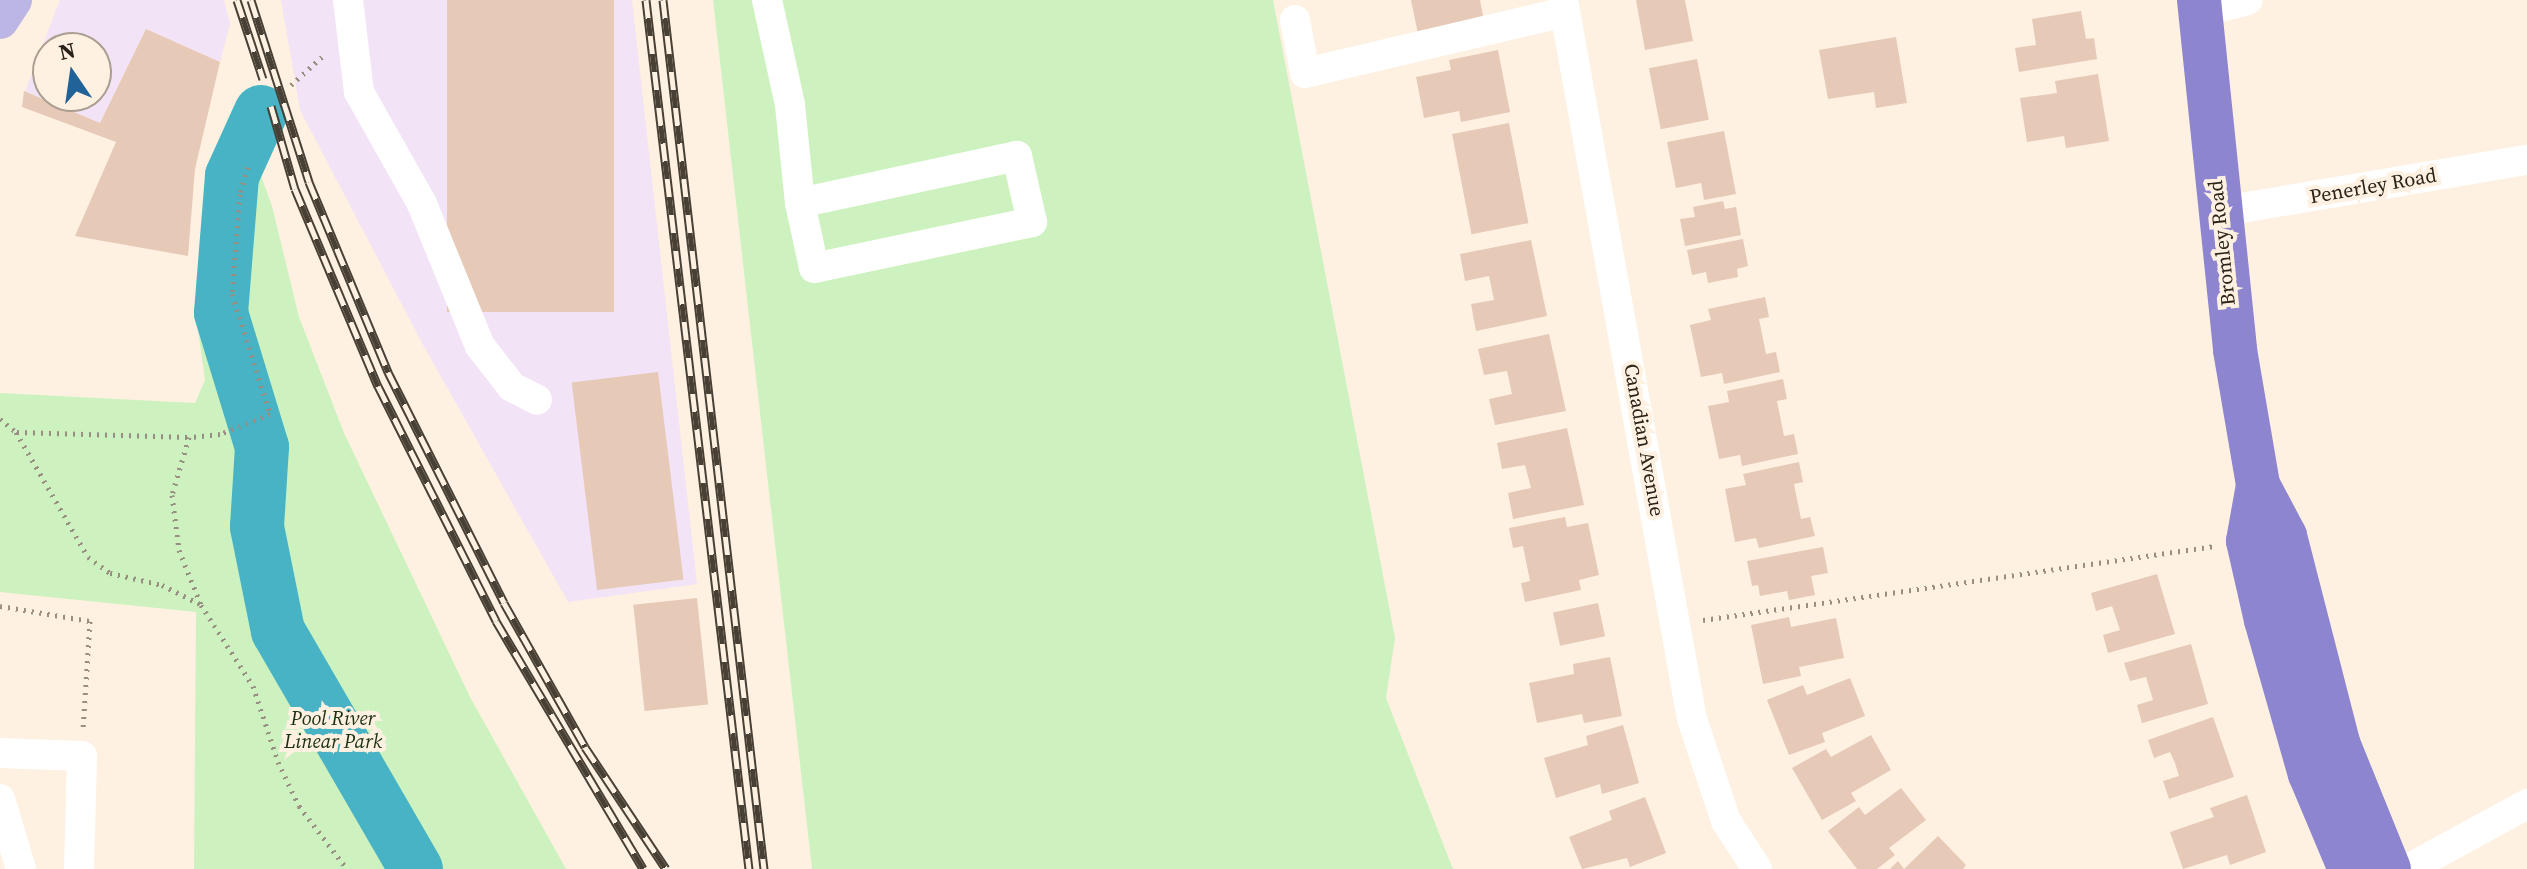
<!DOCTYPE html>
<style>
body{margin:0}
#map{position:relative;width:2527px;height:869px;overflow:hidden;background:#fef1e1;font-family:"Source Serif 4",serif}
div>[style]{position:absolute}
.commercial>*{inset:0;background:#f2e3f6}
.green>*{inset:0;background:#cdf2bf}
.river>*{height:54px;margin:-27px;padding:0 27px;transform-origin:27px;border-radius:27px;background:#47b3c4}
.building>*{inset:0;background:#e6c9b6;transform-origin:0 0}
.path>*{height:5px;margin-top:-2.5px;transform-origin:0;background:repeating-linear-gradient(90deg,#988e81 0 2px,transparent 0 8px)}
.minor>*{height:30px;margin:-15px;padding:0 15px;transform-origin:15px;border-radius:15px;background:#fff}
.major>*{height:38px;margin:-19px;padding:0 19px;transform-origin:19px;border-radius:19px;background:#bbb6e3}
.highway>*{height:44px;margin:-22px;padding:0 22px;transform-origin:22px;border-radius:22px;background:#8d85d0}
.rail>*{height:9px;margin-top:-4.5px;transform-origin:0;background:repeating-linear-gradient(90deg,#fef1e1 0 18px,#484035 0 36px);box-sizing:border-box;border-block:2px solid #484035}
span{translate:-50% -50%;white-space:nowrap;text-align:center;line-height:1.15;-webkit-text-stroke:8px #fef1e1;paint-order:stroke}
.street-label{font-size:20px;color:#292218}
.park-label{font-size:20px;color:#1a3111;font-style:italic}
.north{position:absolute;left:32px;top:32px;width:80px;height:80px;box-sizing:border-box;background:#fef1e1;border:2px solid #a99e91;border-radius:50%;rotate:347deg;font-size:22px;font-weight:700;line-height:32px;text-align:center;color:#292218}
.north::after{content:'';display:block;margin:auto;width:28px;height:36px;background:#216398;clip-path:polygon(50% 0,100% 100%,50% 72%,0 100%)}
</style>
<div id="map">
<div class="commercial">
<div style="clip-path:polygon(evenodd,60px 0,224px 0,230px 24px,220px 62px,146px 29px,100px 123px,25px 91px,60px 0,48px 48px,96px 48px,96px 96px,48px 96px,48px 48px)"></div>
<div style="clip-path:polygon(281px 0,632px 0,697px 584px,568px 602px,422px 343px,300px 110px)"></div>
</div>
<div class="green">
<div style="clip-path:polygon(713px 0,1273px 0,1395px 638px,1386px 698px,1453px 869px,812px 869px)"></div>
<div style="clip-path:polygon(235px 104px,272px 206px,299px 317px,344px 433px,470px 697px,566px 869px,194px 869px,196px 612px,0 592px,0 393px,195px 403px,205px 380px,197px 323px,202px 246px)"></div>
</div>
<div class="river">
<div style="left:261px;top:112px;width:70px;rotate:114.4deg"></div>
<div style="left:232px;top:176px;width:137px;rotate:94.6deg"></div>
<div style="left:221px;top:313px;width:140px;rotate:73deg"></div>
<div style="left:262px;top:447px;width:80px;rotate:93.6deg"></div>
<div style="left:257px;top:527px;width:106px;rotate:78.6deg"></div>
<div style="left:278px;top:631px;width:275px;rotate:59.9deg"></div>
</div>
<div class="building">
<div style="left:447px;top:0;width:167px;height:312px"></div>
<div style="clip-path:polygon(1411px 0,1480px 0,1484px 21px,1418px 34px)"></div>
<div style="clip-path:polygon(1636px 0,1685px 0,1693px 41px,1645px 50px)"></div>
<div style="clip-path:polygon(2081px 11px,2086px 39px,2094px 38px,2097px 59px,2019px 72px,2015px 48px,2036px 45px,2032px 19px)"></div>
<div style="clip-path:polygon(146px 29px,220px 62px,195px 169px,188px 256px,75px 236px,116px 142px,22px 107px,24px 91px,100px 123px)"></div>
<div style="clip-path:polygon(1896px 37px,1907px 103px,1876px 108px,1874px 92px,1828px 99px,1819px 50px)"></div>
<div style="clip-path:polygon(1498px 50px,1510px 112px,1461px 122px,1459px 111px,1424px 118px,1416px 77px,1451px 70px,1449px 60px)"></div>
<div style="left:1697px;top:59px;width:62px;height:49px;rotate:79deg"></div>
<div style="clip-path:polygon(2098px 74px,2109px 141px,2066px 148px,2064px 136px,2027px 142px,2020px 98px,2057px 93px,2055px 81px)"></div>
<div style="left:1509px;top:123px;width:102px;height:58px;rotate:79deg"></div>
<div style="clip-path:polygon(1724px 131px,1736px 194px,1704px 200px,1701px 183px,1676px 188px,1667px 142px)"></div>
<div style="clip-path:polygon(1723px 201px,1725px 209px,1736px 207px,1741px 235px,1685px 246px,1680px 219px,1695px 217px,1693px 207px)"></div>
<div style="clip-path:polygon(1743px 239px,1748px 266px,1737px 269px,1738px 277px,1708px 283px,1706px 272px,1692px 275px,1687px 250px)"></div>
<div style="clip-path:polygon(1531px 240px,1547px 316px,1476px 331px,1471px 304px,1494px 300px,1489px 276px,1465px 281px,1460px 254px)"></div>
<div style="clip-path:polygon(1765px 297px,1769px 317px,1759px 319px,1766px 354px,1776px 352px,1780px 372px,1724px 384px,1722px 373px,1701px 377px,1690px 325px,1711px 320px,1708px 309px)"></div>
<div style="clip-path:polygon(1549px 334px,1566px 411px,1495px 425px,1489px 399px,1512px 394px,1507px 371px,1484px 375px,1478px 349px)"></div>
<div style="left:658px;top:372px;width:209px;height:87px;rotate:83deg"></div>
<div style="clip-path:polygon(1783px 379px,1787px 399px,1777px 401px,1784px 436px,1794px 434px,1798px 454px,1742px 466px,1740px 455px,1719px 459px,1708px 406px,1729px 402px,1727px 391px)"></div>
<div style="clip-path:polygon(1567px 428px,1584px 505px,1513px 519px,1508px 493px,1531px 488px,1525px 465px,1502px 469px,1497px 443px)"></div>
<div style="clip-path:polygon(1799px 462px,1803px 482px,1794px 484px,1801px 519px,1810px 517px,1815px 536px,1759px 548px,1756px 538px,1735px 542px,1725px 489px,1746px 485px,1743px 474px)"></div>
<div style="clip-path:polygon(1565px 517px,1567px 527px,1588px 523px,1599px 575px,1579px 580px,1581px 590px,1525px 602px,1521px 583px,1530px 581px,1523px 546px,1513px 548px,1509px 528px)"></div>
<div style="clip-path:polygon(1823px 547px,1828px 573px,1811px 576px,1815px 595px,1789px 600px,1787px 591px,1760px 596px,1758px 585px,1752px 586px,1747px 561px)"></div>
<div style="clip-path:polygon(2157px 574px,2175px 634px,2108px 653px,2103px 635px,2120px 630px,2112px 606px,2096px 611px,2091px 593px)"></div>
<div style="left:697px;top:598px;width:107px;height:64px;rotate:84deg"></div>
<div style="left:1598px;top:603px;width:34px;height:46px;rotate:78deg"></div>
<div style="clip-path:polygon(1789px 617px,1791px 627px,1836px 618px,1844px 658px,1799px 667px,1801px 676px,1763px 684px,1751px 625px)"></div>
<div style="clip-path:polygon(2191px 644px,2208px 704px,2142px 723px,2137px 705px,2153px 700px,2146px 677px,2130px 681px,2124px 663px)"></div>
<div style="clip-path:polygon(1610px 657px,1622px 716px,1584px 723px,1582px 714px,1537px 723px,1529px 683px,1574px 674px,1573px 664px)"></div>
<div style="clip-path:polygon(1850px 678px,1865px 716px,1822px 733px,1825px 742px,1789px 755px,1767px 700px,1803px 685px,1807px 695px)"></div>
<div style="clip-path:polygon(2213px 717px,2234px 777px,2169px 799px,2163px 781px,2179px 776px,2175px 763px,2170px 752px,2154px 758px,2148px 740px)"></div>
<div style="clip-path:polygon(1623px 725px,1639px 783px,1602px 794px,1600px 784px,1556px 798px,1544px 758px,1588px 745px,1586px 736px)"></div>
<div style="clip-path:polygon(1871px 735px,1891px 770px,1851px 793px,1856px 801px,1822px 820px,1792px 768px,1826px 749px,1831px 757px)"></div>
<div style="clip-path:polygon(1901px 788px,1926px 820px,1889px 848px,1895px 855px,1877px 869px,1857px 869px,1828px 831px,1859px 807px,1865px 815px)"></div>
<div style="clip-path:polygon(2247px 795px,2266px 852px,2230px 865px,2227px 855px,2183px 869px,2170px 832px,2214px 817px,2210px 808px)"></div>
<div style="clip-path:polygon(1645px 797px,1666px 853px,1630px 867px,1627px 858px,1582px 869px,1569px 837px,1612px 820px,1609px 811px)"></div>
<div style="clip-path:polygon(1938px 836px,1966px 865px,1963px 869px,1890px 869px,1898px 861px,1904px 869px)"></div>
</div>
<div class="path">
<div style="left:291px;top:85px;width:47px;rotate:-42.4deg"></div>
<div style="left:248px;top:167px;width:28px;rotate:107deg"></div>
<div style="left:240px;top:194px;width:100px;rotate:94.6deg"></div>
<div style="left:232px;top:294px;width:126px;rotate:72.4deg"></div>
<div style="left:270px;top:414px;width:54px;rotate:158.2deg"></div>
<div style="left:220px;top:434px;width:31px;rotate:174deg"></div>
<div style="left:189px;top:437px;width:60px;rotate:106.3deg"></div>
<div style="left:172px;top:495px;width:55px;rotate:82.7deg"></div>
<div style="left:179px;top:550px;width:59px;rotate:68.2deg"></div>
<div style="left:201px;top:605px;width:96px;rotate:57.3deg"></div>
<div style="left:253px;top:686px;width:80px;rotate:71.8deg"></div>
<div style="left:278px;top:762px;width:49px;rotate:64.5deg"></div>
<div style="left:299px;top:806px;width:79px;rotate:52.7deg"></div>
<div style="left:0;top:419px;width:21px;rotate:39deg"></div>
<div style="left:16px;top:432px;width:144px;rotate:60.1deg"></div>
<div style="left:88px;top:557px;width:27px;rotate:36deg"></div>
<div style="left:110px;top:573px;width:53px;rotate:13deg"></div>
<div style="left:162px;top:585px;width:42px;rotate:26.6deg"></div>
<div style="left:17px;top:432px;width:172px;rotate:1.7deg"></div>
<div style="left:0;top:606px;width:91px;rotate:9.5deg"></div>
<div style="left:90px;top:621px;width:107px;rotate:93.7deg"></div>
<div style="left:1703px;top:620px;width:517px;rotate:-8.22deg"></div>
</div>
<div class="minor">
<div style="left:348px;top:0;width:93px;rotate:83.2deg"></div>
<div style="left:359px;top:92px;width:129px;rotate:60.6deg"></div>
<div style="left:422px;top:204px;width:153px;rotate:67.8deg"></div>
<div style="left:480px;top:346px;width:52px;rotate:52deg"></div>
<div style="left:512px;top:387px;width:28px;rotate:27deg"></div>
<div style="left:767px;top:0;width:107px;rotate:77.6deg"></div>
<div style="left:790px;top:105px;width:99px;rotate:84.2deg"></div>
<div style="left:800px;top:203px;width:66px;rotate:77.8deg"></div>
<div style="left:814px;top:268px;width:223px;rotate:-11.9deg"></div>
<div style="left:1032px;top:222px;width:68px;rotate:-102.8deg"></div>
<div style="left:1017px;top:156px;width:222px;rotate:167.8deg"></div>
<div style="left:1563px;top:0;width:730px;rotate:79.83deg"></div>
<div style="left:1692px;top:719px;width:108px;rotate:71.6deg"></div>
<div style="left:1726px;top:821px;width:57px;rotate:57.1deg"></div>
<div style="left:2200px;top:12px;width:49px;rotate:-14deg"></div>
<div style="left:1295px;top:20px;width:54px;rotate:79.3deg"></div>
<div style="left:1305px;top:73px;width:267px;rotate:-13.2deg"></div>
<div style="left:2218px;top:212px;width:313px;rotate:-9.6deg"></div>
<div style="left:0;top:753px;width:82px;rotate:2.1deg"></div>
<div style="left:82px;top:756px;width:113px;rotate:91.5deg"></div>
<div style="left:0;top:799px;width:73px;rotate:73.3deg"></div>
<div style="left:2408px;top:869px;width:136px;rotate:-28.6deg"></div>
</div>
<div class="major">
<div style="left:0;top:20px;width:24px;rotate:-57deg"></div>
</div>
<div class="highway">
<div style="left:2199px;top:0;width:352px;rotate:84.1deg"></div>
<div style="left:2235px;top:350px;width:137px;rotate:80.3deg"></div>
<div style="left:2258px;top:485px;width:58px;rotate:62.1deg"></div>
<div style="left:2285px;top:536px;width:214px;rotate:75.6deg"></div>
<div style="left:2338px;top:743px;width:136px;rotate:68deg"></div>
<div style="left:2258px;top:485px;width:57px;rotate:100.1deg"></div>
<div style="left:2248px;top:541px;width:81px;rotate:77.2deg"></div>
<div style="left:2266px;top:620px;width:160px;rotate:74.1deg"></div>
<div style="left:2310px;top:774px;width:103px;rotate:67.2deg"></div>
</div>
<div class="rail">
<div style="left:237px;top:0;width:83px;rotate:71.8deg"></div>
<div style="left:251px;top:0;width:191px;rotate:72.3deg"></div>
<div style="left:309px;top:182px;width:206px;rotate:67.4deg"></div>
<div style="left:388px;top:372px;width:258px;rotate:63.3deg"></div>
<div style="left:504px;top:603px;width:165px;rotate:60.6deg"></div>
<div style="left:585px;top:747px;width:146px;rotate:56.4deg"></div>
<div style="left:646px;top:0;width:875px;rotate:83.24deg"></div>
<div style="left:663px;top:0;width:875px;rotate:83.37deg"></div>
<div style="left:271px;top:106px;width:86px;rotate:73.9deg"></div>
<div style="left:295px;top:189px;width:214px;rotate:67.2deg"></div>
<div style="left:378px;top:386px;width:263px;rotate:63.3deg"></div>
<div style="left:496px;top:621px;width:288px;rotate:59.3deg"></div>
</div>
<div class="street-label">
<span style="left:2373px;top:186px;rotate:-10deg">Penerley Road</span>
<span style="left:2222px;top:243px;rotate:-96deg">Bromley Road</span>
<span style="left:1644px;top:440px;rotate:80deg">Canadian Avenue</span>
</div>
<div class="park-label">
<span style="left:333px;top:730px">Pool River<br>Linear Park</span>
</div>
<div class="north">N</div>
</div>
